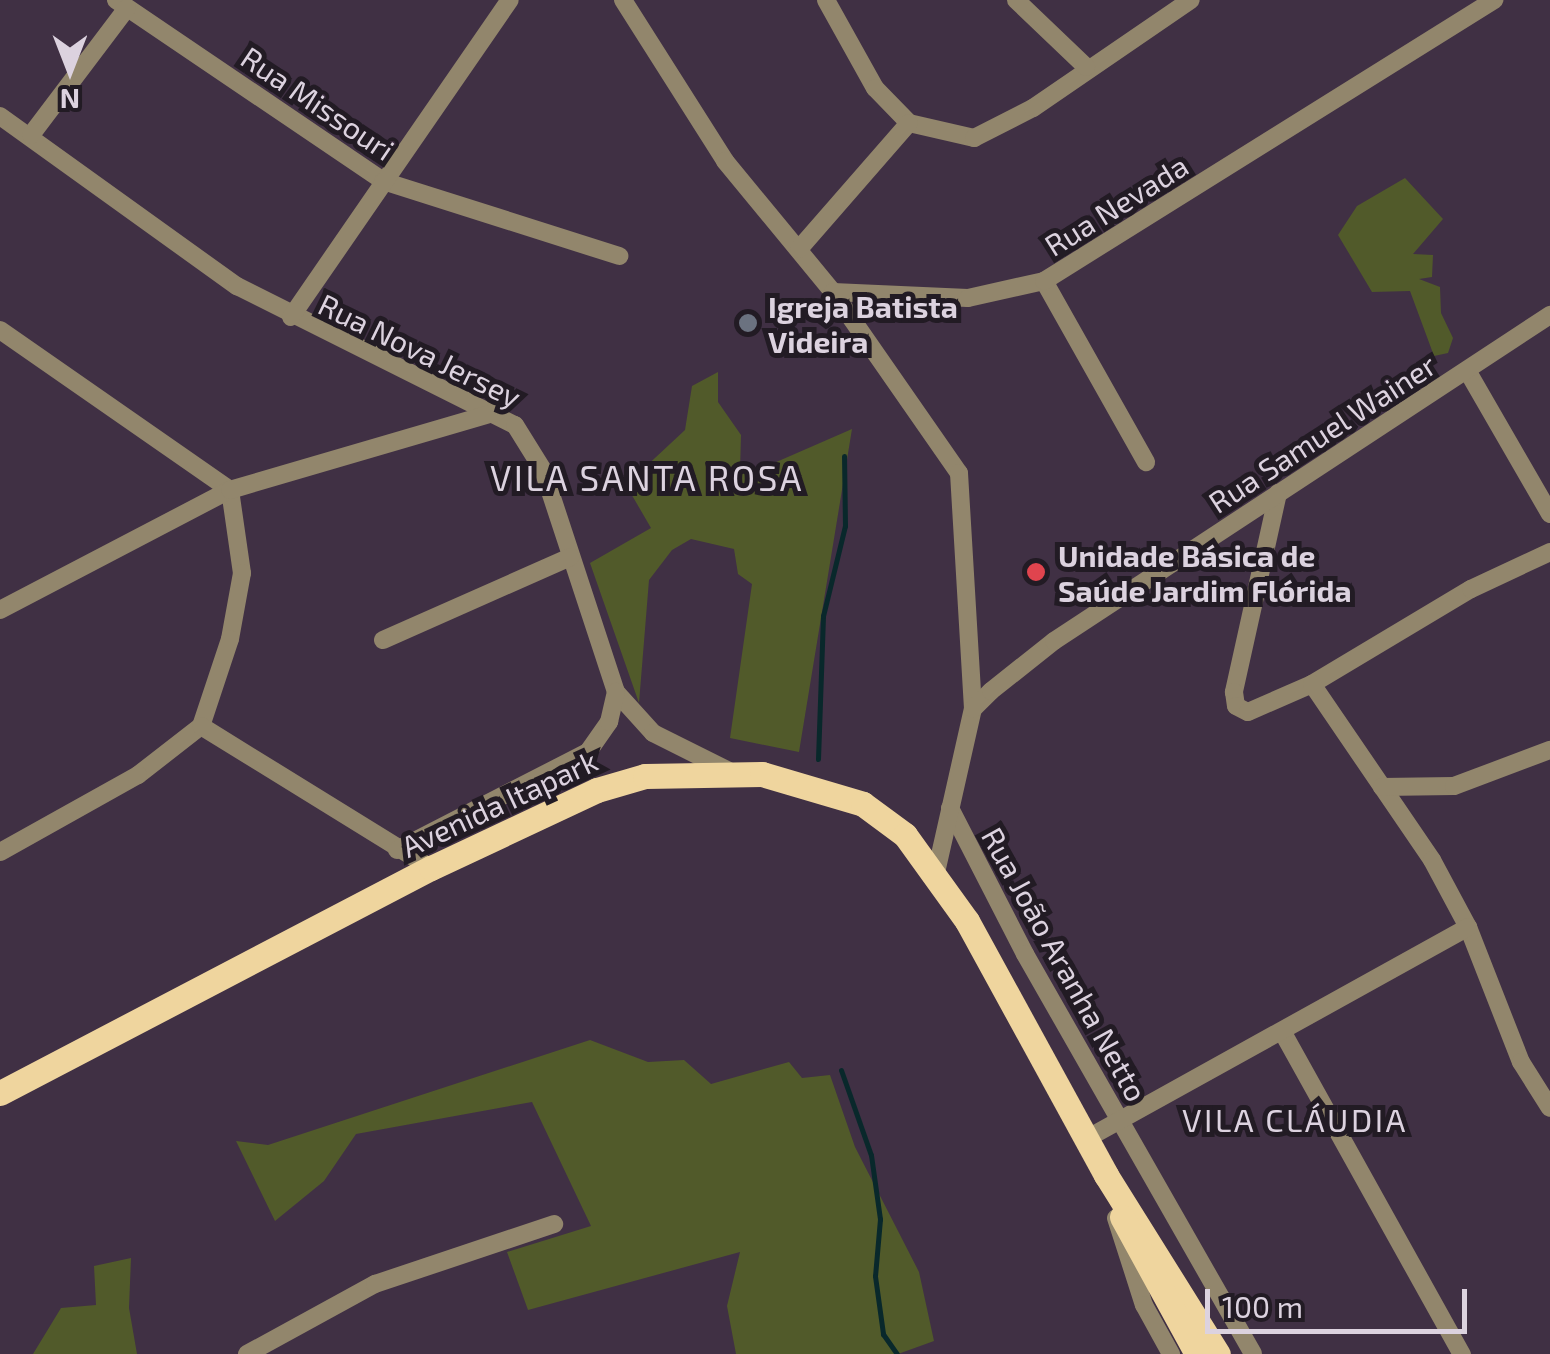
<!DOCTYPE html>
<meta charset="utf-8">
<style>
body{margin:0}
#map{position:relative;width:1550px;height:1354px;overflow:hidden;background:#403044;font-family:"Exo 2",sans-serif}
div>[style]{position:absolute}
.green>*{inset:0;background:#515a2a}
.stream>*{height:5px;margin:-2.5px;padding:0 2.5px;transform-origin:2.5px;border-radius:2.5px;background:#09282b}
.minor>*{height:18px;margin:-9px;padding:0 9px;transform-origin:9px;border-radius:9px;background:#92866c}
.major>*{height:25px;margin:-12.5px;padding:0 12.5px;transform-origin:12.5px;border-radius:12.5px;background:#efd59e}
.dots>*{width:28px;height:28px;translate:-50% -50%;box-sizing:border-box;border:5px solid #221b24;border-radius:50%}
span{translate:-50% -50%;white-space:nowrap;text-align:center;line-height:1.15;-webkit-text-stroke:10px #221b24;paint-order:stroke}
.street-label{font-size:30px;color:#dcd2df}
.poi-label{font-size:30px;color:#dcd2df;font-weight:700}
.left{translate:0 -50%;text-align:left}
.neighbourhood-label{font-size:32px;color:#dcd2df;letter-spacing:2.5px}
.quarter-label{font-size:35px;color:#dcd2df;letter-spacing:2.5px}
.north{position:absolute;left:20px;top:20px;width:100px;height:100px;-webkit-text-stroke:8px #221b24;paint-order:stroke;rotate:180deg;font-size:28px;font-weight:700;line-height:40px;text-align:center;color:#dcd2df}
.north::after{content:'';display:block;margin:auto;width:35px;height:45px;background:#dcd2df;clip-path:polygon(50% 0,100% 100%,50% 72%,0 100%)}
.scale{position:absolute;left:1205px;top:1289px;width:262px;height:45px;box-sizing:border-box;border:5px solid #dcd2df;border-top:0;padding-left:12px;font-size:30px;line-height:35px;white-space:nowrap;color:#dcd2df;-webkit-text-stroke:8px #221b24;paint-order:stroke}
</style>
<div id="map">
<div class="green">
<div style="clip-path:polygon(1405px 178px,1443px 219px,1413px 254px,1433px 255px,1432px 277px,1419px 279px,1440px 287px,1441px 313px,1453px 338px,1448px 353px,1434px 356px,1410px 291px,1372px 292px,1338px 235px,1357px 206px)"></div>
<div style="clip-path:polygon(718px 372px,718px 402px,741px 435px,740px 471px,751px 473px,852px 429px,799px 752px,730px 738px,752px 584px,738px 574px,734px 549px,691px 539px,672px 550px,649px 580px,639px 703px,590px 563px,651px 528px,626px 485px,685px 430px,692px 386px)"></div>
<div style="clip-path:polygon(590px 1040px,648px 1062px,684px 1060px,711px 1084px,789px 1062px,802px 1078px,830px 1075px,855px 1147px,919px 1272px,934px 1341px,898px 1354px,736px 1354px,727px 1306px,740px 1252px,528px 1310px,507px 1252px,591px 1226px,532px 1102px,356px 1134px,324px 1181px,275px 1221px,236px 1141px,268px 1145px)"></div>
<div style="clip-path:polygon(131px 1258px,129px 1308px,137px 1354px,33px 1354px,61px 1308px,96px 1305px,94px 1266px)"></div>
</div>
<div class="stream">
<div style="left:818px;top:759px;width:143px;rotate:-88deg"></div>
<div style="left:823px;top:616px;width:93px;rotate:-76.3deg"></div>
<div style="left:845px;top:526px;width:70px;rotate:-90.8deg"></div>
<div style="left:841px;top:1070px;width:90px;rotate:70.6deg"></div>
<div style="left:871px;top:1155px;width:65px;rotate:82deg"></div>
<div style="left:880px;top:1219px;width:57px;rotate:95deg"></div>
<div style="left:875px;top:1276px;width:59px;rotate:82.1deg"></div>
<div style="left:883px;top:1334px;width:24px;rotate:55deg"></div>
</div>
<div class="minor">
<div style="left:116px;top:0;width:323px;rotate:34.1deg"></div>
<div style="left:383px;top:181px;width:248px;rotate:17.6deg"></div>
<div style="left:623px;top:0;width:191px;rotate:57.6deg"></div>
<div style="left:725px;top:161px;width:170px;rotate:50.5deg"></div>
<div style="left:833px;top:292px;width:221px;rotate:55.2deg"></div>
<div style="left:959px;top:473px;width:236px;rotate:86.6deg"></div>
<div style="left:826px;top:0;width:101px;rotate:60.9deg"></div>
<div style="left:875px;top:88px;width:49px;rotate:45.8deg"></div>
<div style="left:909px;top:123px;width:67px;rotate:13deg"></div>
<div style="left:974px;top:138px;width:66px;rotate:-27deg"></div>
<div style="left:1033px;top:108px;width:191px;rotate:-34.4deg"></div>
<div style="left:1016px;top:0;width:97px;rotate:43.7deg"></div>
<div style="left:0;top:116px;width:292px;rotate:35.7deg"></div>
<div style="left:237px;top:286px;width:311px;rotate:26.6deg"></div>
<div style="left:515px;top:425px;width:53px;rotate:58.1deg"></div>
<div style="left:543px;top:470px;width:234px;rotate:71.8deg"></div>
<div style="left:616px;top:692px;width:55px;rotate:47.9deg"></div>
<div style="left:653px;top:733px;width:83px;rotate:26.6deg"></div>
<div style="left:31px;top:135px;width:159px;rotate:-52.9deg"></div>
<div style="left:799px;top:249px;width:167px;rotate:-48.9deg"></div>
<div style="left:1044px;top:281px;width:208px;rotate:60.6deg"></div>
<div style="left:833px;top:292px;width:135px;rotate:2.5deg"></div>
<div style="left:968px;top:298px;width:78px;rotate:-12.6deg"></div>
<div style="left:1044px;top:281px;width:531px;rotate:-31.98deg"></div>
<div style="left:291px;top:317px;width:385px;rotate:-55.4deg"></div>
<div style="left:0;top:330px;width:280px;rotate:34.8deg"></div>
<div style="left:230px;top:490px;width:84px;rotate:81.8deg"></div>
<div style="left:242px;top:573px;width:67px;rotate:100.3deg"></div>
<div style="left:230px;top:639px;width:92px;rotate:108.4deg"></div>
<div style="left:201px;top:726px;width:80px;rotate:142.1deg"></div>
<div style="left:138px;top:775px;width:158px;rotate:150.8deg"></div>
<div style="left:1468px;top:372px;width:164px;rotate:60deg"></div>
<div style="left:1278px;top:493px;width:204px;rotate:102.5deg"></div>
<div style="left:1234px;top:692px;width:14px;rotate:82deg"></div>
<div style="left:1236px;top:706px;width:13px;rotate:27deg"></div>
<div style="left:1248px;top:712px;width:70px;rotate:-23.6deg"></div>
<div style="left:1312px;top:684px;width:185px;rotate:-30.9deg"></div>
<div style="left:1471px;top:589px;width:87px;rotate:-25.1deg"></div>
<div style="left:0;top:610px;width:259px;rotate:-27.6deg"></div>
<div style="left:230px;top:490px;width:278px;rotate:-16.3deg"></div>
<div style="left:383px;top:640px;width:205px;rotate:-23.9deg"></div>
<div style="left:1312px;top:684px;width:213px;rotate:55.7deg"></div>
<div style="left:1432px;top:860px;width:76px;rotate:61.8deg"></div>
<div style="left:1468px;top:927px;width:145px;rotate:68.6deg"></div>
<div style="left:1521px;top:1062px;width:54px;rotate:57.8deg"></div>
<div style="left:201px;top:726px;width:270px;rotate:31.7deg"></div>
<div style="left:1382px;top:787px;width:72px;rotate:-0.8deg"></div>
<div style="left:1454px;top:786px;width:103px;rotate:-20.6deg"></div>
<div style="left:950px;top:808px;width:164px;rotate:62.8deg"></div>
<div style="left:1025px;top:954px;width:460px;rotate:60.3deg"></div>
<div style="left:397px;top:850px;width:215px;rotate:-27.2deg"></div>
<div style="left:588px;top:752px;width:37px;rotate:-55deg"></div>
<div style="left:609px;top:722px;width:31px;rotate:-77deg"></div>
<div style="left:935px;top:877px;width:172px;rotate:-77.3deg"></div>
<div style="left:973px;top:709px;width:25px;rotate:-45deg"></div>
<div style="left:991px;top:691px;width:80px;rotate:-38.4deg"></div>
<div style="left:1054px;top:641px;width:594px;rotate:-33.32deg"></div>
<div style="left:1283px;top:1033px;width:368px;rotate:60.9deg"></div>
<div style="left:1086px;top:1139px;width:437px;rotate:-29deg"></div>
<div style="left:1116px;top:1218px;width:91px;rotate:72.2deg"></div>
<div style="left:1144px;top:1305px;width:56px;rotate:61.1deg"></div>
<div style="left:247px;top:1354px;width:146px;rotate:-28.7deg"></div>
<div style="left:375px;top:1284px;width:189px;rotate:-18.5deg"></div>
</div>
<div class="major">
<div style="left:0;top:1093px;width:486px;rotate:-27.6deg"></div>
<div style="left:431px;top:868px;width:183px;rotate:-25.2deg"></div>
<div style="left:597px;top:790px;width:50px;rotate:-16.3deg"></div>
<div style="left:645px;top:776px;width:117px;rotate:-1deg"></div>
<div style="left:762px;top:774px;width:105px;rotate:16.5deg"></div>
<div style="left:863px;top:804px;width:52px;rotate:36.4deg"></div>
<div style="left:905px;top:835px;width:106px;rotate:54.2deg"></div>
<div style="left:967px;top:921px;width:290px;rotate:61.3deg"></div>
<div style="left:1106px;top:1175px;width:211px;rotate:58deg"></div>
<div style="left:1122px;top:1217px;width:156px;rotate:61.3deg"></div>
</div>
<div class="dots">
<div style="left:748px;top:323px;background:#6b7280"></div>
<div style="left:1036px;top:572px;background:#e0444e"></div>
</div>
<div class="street-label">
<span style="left:318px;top:103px;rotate:34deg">Rua Missouri</span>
<span style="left:1116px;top:205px;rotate:-32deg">Rua Nevada</span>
<span style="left:420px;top:350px;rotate:26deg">Rua Nova Jersey</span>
<span style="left:1322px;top:433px;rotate:-33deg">Rua Samuel Wainer</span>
<span style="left:499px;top:803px;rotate:-25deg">Avenida Itapark</span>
<span style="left:1065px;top:964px;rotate:61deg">Rua João Aranha Netto</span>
</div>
<div class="poi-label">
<span class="left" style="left:768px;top:323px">Igreja Batista<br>Videira</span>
<span class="left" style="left:1058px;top:572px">Unidade Básica de<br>Saúde Jardim Flórida</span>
</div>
<div class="neighbourhood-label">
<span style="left:1295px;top:1119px">VILA CLÁUDIA</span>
</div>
<div class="quarter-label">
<span style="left:647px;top:477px">VILA SANTA ROSA</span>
</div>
<div class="north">N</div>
<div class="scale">100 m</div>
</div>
